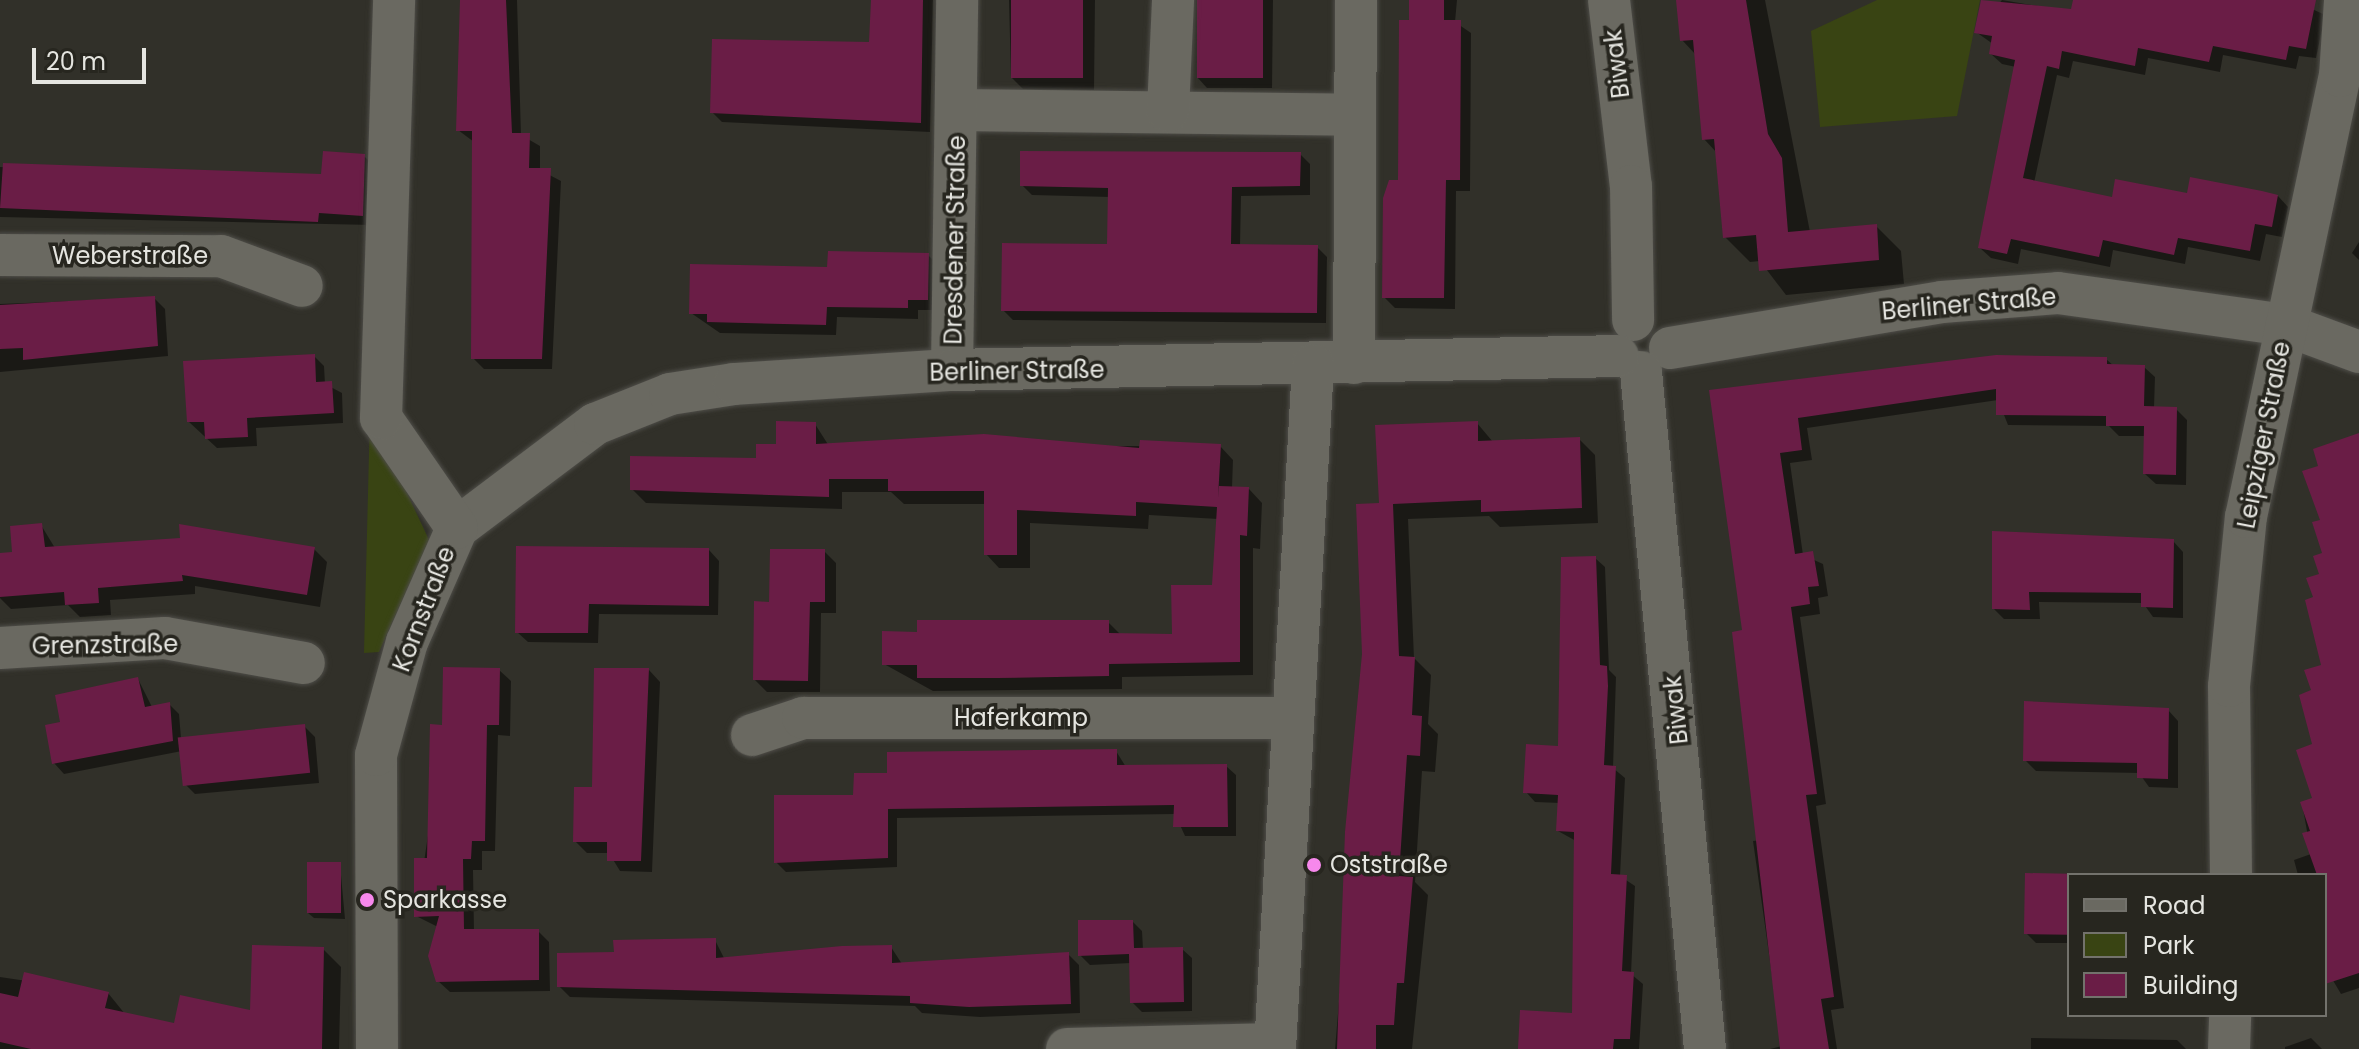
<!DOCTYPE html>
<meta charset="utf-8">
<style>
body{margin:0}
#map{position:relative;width:2359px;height:1049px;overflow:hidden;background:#313029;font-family:Poppins,sans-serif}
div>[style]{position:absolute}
.green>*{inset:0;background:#394413}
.shadow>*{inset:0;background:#0007}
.building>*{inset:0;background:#6a1d46;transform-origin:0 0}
.roads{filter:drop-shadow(0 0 2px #4e4d48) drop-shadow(0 0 2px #4e4d48)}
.minor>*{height:42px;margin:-21px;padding:0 21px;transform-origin:21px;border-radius:21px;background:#6a6961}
.dots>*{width:22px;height:22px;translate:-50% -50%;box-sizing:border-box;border:4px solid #27261f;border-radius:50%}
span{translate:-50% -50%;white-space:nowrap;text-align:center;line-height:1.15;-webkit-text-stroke:7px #27261f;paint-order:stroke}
.street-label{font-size:24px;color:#e5e5e0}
.poi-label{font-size:24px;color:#e5e5e0}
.left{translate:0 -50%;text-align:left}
.legend{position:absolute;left:2067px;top:873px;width:260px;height:144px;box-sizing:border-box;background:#27261f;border:2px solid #73726c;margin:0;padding:10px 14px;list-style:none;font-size:24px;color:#e5e5e0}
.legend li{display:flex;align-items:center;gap:16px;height:40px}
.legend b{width:40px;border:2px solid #73726c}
.scale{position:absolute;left:32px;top:48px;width:114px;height:36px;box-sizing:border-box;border:4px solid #e5e5e0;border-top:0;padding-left:10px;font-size:24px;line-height:28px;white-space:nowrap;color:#e5e5e0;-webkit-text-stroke:6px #27261f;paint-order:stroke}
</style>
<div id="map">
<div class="green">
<div style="clip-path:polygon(1877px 0,1980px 0,1957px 116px,1820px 127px,1811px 31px)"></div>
<div style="clip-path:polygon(370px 414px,429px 540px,379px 652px,364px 653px)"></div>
</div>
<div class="shadow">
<div style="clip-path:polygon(462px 0,517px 0,521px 135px,540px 146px,540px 170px,561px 181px,552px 369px,484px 369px,473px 358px,474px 142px,458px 130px)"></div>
<div style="clip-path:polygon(873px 0,933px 0,930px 132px,722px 122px,712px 112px,871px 44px)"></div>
<div style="clip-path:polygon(1009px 0,1095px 0,1094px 90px,1023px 89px,1011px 77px)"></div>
<div style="clip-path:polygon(1197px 0,1273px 0,1272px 88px,1207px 88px,1197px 77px)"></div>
<div style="clip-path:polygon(1410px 0,1457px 0,1455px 22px,1471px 33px,1470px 191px,1456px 191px,1455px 309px,1395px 308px,1384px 297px,1400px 182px)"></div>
<div style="clip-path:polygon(1678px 0,1765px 0,1810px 232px,1876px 226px,1901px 251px,1904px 284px,1786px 295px,1760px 261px,1750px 262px,1725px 237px,1717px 153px,1704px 139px,1696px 55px,1682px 40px)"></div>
<div style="clip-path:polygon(2002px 0,2073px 12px,2075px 0,2293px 0,2325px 15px,2316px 58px,2299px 56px,2296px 69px,2223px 55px,2220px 72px,2148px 58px,2145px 75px,2073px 61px,2069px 78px,2057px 75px,2034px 183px,2113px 199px,2278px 196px,2288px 207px,2282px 237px,2266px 234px,2260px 261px,2188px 247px,2185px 264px,2113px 250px,2110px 267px,2021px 249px,2018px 264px,1991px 258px,1980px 248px,2016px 67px,2002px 64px,1991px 54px,1993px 44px,1976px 32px)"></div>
<div style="clip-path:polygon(1300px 154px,1310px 164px,1310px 195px,1241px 196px,1240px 246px,1317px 247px,1327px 257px,1326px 323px,1013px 320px,1003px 310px,1109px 246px,1110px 197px,1032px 195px,1022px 185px)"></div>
<div style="clip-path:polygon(364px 156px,375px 167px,373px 225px,0 217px,0 167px,323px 176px)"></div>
<div style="clip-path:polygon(2359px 242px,2359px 260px,2352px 253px)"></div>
<div style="clip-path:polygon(928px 255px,939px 266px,938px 310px,918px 310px,918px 319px,837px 317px,836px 335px,720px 333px,691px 313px,829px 269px)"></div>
<div style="clip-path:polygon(154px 298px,165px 309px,168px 356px,0 372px,0 304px)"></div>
<div style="clip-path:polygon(314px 356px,324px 366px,325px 384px,342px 393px,343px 423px,256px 428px,257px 446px,217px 448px,189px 422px)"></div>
<div style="clip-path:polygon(2106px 359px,2114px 366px,2144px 367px,2155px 377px,2154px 408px,2176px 409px,2187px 420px,2186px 485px,2156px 484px,2145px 474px,2146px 436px,2119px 436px,2109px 426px,2008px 425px,1998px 400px,1807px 428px,1812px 460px,1790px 463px,1803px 555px,1823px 564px,1828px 596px,1818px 598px,1820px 614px,1800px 617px,1826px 804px,1816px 806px,1844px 1008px,1831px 1010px,1837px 1049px,1770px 1049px,1782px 1046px,1753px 841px,1762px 840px,1744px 632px,1711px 392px)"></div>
<div style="clip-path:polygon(1477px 423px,1493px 442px,1579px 439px,1595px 455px,1598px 523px,1500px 527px,1489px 516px,1408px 519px,1414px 658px,1431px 675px,1428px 724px,1438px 734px,1435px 772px,1422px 771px,1415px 882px,1428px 895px,1412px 1049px,1335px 1049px,1381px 504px)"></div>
<div style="clip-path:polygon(815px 424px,829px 446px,1220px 446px,1233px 460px,1232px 488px,1249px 489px,1262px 503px,1260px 549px,1253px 548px,1253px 675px,1122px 677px,1122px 689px,933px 691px,884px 664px,919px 634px,1108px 622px,1121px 635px,1174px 636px,1214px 587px,1218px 519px,1149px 515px,1148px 529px,1030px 523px,1030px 568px,999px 568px,986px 554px,986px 504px,904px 504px,891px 492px,842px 492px,842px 509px,646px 503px,632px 489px,758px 460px)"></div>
<div style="clip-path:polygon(2359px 440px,2359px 988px,2341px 994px,2325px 967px,2325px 875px,2298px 875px,2294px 860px,2311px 854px,2302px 803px,2315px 799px,2314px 692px,2324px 666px,2315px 598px,2325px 554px,2321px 467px)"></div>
<div style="clip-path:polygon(41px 525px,55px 548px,182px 539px,314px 549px,327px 562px,320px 607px,195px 586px,195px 594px,110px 600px,111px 615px,80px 617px,68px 605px,11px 609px,0 598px,0 555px,14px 554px)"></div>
<div style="clip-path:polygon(1994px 533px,2173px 541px,2183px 552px,2183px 618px,2153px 617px,2143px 603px,2039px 602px,2040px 619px,2004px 619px,1994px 609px)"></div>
<div style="clip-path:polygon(709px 550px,719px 561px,718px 615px,599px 614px,598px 643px,528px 642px,517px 632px)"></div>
<div style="clip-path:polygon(824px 551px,836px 563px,836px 613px,821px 613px,820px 692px,767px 692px,755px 680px)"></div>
<div style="clip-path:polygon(1595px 558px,1605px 567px,1609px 670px,1616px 677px,1613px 768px,1625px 778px,1620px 876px,1635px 886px,1631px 974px,1643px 984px,1639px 1049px,1523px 1049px,1574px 1015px,1576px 841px,1558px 831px,1560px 803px,1535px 802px,1526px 792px,1559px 748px)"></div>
<div style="clip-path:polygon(499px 670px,511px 681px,510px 736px,498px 735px,495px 851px,482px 851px,482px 870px,473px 870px,474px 931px,538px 931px,549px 942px,550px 991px,450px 992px,438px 981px,438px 927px,416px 916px,444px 727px)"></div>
<div style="clip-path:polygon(649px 670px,660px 682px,652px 872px,620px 871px,609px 853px,587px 853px,575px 841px)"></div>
<div style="clip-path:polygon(138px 679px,152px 707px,169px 704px,179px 714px,181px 738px,304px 726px,315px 737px,319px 783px,195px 794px,184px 783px,182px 751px,64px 774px,54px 763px,62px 724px)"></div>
<div style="clip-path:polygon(2168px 710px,2178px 721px,2178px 788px,2149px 787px,2139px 773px,2036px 771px,2025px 760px)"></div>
<div style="clip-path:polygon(1116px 751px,1126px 767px,1226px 766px,1236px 775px,1236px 836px,1185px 836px,1175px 814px,897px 818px,897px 867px,786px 872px,776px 862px,889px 775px)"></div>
<div style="clip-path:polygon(340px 864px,345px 919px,314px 918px,308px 913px)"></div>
<div style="clip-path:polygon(2069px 877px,2069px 943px,2036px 943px,2026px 933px)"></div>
<div style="clip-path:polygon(1133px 922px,1142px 931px,1143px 949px,1182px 949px,1192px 958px,1192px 1011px,1142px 1012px,1132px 1002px,1131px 963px,1090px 965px,1080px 955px)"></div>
<div style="clip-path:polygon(715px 940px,725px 960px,891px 947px,902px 964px,1068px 954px,1079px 965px,1080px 1013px,980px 1017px,922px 1013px,915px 1006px,570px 997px,559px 986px,616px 954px)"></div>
<div style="clip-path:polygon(323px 949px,341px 967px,339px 1049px,0 1049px,0 977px,108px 993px,125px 1014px,176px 1025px,252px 1013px)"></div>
<div style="clip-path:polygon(2031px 1038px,2177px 1040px,2186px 1049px,2031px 1049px)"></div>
<div style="clip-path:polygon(2311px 1038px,2322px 1049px,2285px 1049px,2285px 1047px)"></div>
</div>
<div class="building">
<div style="clip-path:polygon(460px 0,506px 0,512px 133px,530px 133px,529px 168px,551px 168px,542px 359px,471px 359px,472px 131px,456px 131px)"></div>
<div style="clip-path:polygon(871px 0,923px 0,921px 123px,710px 113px,712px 39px,869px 42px)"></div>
<div style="left:1011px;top:0;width:72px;height:78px"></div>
<div style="left:1197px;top:0;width:66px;height:78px"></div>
<div style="clip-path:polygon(1409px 0,1444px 0,1444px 20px,1461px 20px,1460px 180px,1446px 180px,1444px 298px,1382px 298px,1383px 198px,1389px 180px,1398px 180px,1399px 20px,1409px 20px)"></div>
<div style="clip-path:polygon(1676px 0,1746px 0,1768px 134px,1782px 158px,1788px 232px,1877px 224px,1879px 260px,1759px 271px,1756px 235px,1723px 238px,1714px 139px,1702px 140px,1693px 40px,1680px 41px)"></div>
<div style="clip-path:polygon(1981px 0,2071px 9px,2073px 0,2316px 0,2306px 49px,2289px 46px,2286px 60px,2213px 46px,2209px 62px,2138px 48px,2135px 66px,2062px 51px,2059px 69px,2047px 66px,2023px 178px,2112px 197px,2115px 179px,2187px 193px,2190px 177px,2262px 191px,2278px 195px,2272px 227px,2255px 224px,2250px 251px,2178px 238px,2174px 255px,2103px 240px,2099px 257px,2011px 239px,2007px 254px,1978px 248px,2015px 60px,1989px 54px,1992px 36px,1974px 33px)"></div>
<div style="clip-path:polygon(323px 151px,365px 154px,363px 216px,319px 213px,318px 222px,0 208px,3px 163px,321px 174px)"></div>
<div style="clip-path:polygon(1020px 151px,1301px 152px,1300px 186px,1232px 187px,1231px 244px,1318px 245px,1317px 313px,1001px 311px,1002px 243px,1107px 244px,1108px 188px,1020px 186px)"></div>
<div style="clip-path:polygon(828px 251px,929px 253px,928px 300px,908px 300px,908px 308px,827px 307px,826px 325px,707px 322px,707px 314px,689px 314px,690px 264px,827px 267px)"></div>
<div style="clip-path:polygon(155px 296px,158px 346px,23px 360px,23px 348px,0 349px,0 305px)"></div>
<div style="clip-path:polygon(315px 354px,316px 382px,332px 381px,334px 413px,247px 418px,248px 437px,205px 439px,204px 422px,187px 422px,183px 361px)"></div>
<div style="clip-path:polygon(1996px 355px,2107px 357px,2107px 364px,2145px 365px,2144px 406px,2177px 407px,2176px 475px,2143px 474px,2144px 426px,2106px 426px,2106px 416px,1996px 415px,1996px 389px,1798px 418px,1802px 450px,1780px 453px,1795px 554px,1813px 551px,1819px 586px,1808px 587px,1810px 604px,1791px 607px,1817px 794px,1806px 795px,1834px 997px,1821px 999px,1829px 1049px,1780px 1049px,1732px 632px,1742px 630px,1709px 390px)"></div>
<div style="clip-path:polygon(776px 421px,816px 422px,816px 444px,984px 434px,1139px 448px,1140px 440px,1221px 444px,1218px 498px,1219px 486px,1249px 487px,1247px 536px,1240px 535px,1240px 662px,1109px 664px,1109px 676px,997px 678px,917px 678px,917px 665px,882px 665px,882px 631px,917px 632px,917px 620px,1109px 620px,1109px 633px,1172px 634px,1171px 585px,1212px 585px,1217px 507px,1136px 502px,1136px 516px,1017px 510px,1017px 555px,984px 555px,984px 491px,888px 491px,888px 479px,829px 479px,829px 497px,630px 490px,630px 456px,756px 458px,756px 444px,776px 444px)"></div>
<div style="clip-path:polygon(1478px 421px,1478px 441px,1580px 437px,1582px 508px,1481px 512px,1481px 500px,1393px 504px,1399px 656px,1415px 657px,1412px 715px,1422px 716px,1420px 756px,1407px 755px,1399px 876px,1413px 877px,1404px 983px,1397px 983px,1394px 1025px,1376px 1025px,1376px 1049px,1337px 1049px,1345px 832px,1362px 654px,1356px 504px,1379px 503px,1375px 425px)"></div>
<div style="clip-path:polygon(2359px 433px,2359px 973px,2325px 984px,2325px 875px,2317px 875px,2302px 833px,2310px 831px,2300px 802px,2312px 798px,2296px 750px,2312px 744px,2299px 695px,2311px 690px,2304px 670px,2321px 665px,2305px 600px,2313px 597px,2306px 578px,2319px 574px,2313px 556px,2322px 553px,2312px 522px,2320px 520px,2302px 471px,2318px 466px,2313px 449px)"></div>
<div style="clip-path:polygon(42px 523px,45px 547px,180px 538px,179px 524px,315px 547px,307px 595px,182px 575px,183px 581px,98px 588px,99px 603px,65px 605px,64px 592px,0 597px,0 553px,12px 552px,10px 526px)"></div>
<div style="clip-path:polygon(1992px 531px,2174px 539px,2173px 608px,2141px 607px,2141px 593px,2029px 592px,2030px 610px,1992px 609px)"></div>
<div style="clip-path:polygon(516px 546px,709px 548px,709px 606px,589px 604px,588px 633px,515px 633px)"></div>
<div style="clip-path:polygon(770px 549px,825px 549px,825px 602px,810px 602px,808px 681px,753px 680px,754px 601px,769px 602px)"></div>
<div style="clip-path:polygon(1596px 556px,1600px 665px,1607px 666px,1608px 686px,1604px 765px,1616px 766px,1611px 874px,1627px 875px,1622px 971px,1634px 972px,1630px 1039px,1614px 1039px,1613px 1049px,1518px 1049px,1520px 1010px,1572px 1013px,1574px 832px,1556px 831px,1558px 795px,1523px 793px,1526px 744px,1558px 746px,1561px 557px)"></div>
<div style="clip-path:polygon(443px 667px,500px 668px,499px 725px,487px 725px,485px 841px,472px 841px,471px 859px,463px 859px,464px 929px,539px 929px,539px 980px,436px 982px,428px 956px,439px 916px,414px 917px,414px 858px,427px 858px,430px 724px,442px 725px)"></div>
<div style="clip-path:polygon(594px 668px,649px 668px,641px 861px,607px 861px,607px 842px,573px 842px,574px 787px,592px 787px)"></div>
<div style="clip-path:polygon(138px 677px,145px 707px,170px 702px,173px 741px,52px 764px,45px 725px,60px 722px,55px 695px)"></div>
<div style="clip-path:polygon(2024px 701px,2169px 708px,2168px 779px,2137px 778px,2137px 763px,2023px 761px)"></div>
<div style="left:305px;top:724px;width:49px;height:128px;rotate:84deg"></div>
<div style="clip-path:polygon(1117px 749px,1117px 765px,1227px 764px,1228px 827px,1173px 827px,1174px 805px,888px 809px,888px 858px,774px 863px,774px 795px,853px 795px,854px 773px,887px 773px,887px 752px)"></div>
<div style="left:307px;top:862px;width:34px;height:51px"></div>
<div style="left:2025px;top:873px;width:44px;height:61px;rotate:1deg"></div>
<div style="clip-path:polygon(1078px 920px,1133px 920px,1134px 948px,1183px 947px,1184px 1002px,1130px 1003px,1129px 954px,1078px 956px)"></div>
<div style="clip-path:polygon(716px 938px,716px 958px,842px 946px,892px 945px,892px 963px,1069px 952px,1071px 1004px,969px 1007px,910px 1003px,910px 996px,557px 987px,557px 953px,614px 952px,613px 940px)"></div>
<div style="clip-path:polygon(252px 945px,324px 947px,322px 1049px,31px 1049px,0 1042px,0 993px,18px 997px,24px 972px,109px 992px,105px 1008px,174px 1023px,180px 995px,250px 1010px)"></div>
</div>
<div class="roads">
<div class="minor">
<div style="left:1609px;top:0;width:187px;rotate:83.3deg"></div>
<div style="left:1631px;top:186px;width:134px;rotate:89.1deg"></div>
<div style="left:957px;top:110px;width:398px;rotate:0.7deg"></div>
<div style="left:1168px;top:111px;width:111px;rotate:-87.4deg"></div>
<div style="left:0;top:255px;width:221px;rotate:0.3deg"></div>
<div style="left:221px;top:256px;width:86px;rotate:20.3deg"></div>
<div style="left:1670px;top:348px;width:276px;rotate:-9.6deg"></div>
<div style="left:1942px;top:302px;width:116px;rotate:-4.4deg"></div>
<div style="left:2058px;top:293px;width:230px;rotate:8deg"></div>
<div style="left:2286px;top:325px;width:78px;rotate:20.3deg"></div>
<div style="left:1354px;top:363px;width:363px;rotate:-89.7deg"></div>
<div style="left:952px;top:370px;width:370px;rotate:-89.2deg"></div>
<div style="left:1641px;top:372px;width:680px;rotate:84.6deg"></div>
<div style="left:457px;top:528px;width:173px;rotate:-37deg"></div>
<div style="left:595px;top:424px;width:81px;rotate:-21.8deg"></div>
<div style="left:670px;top:394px;width:65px;rotate:-8.9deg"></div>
<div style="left:734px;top:384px;width:218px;rotate:-3.7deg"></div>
<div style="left:952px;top:370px;width:666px;rotate:-1.2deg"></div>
<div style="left:0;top:648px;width:165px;rotate:-3.5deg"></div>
<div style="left:165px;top:638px;width:141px;rotate:10.2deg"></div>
<div style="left:752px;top:735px;width:54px;rotate:-18.4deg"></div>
<div style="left:803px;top:718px;width:489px"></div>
<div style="left:2231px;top:875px;width:189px;rotate:-90.6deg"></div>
<div style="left:2229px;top:686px;width:170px;rotate:-84.3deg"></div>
<div style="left:2246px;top:517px;width:451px;rotate:-78deg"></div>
<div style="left:2340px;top:76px;width:76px;rotate:-86.2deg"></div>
<div style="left:377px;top:1049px;width:294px;rotate:-90.2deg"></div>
<div style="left:376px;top:755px;width:117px;rotate:-74.7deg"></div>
<div style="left:407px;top:642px;width:124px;rotate:-66.3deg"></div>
<div style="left:457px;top:528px;width:134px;rotate:-124.6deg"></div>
<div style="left:381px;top:418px;width:418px;rotate:-88.2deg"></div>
<div style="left:1067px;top:1049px;width:208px;rotate:-1.4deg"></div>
<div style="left:1275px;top:1049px;width:685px;rotate:-86.82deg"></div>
<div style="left:2229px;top:1049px;width:34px;rotate:-88deg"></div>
</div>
</div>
<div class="dots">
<div style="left:1314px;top:865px;background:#f788ec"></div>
<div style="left:367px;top:900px;background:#f788ec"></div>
</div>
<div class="street-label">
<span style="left:1617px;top:64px;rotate:-97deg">Biwak</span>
<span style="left:955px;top:240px;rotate:-89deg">Dresdener Straße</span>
<span style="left:130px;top:256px">Weberstraße</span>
<span style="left:1969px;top:304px;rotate:-5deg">Berliner Straße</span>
<span style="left:1017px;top:371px;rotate:-1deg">Berliner Straße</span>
<span style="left:2264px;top:435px;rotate:-79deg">Leipziger Straße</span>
<span style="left:424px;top:609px;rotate:-69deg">Kornstraße</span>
<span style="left:105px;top:645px;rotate:-1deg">Grenzstraße</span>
<span style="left:1676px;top:710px;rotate:-96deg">Biwak</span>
<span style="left:1021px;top:718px">Haferkamp</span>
</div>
<div class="poi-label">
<span class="left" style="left:1330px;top:865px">Oststraße</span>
<span class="left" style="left:383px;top:900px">Sparkasse</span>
</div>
<ul class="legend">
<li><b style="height:10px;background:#6a6961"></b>Road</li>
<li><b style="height:22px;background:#394413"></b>Park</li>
<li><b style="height:22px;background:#6a1d46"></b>Building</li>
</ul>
<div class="scale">20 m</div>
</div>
